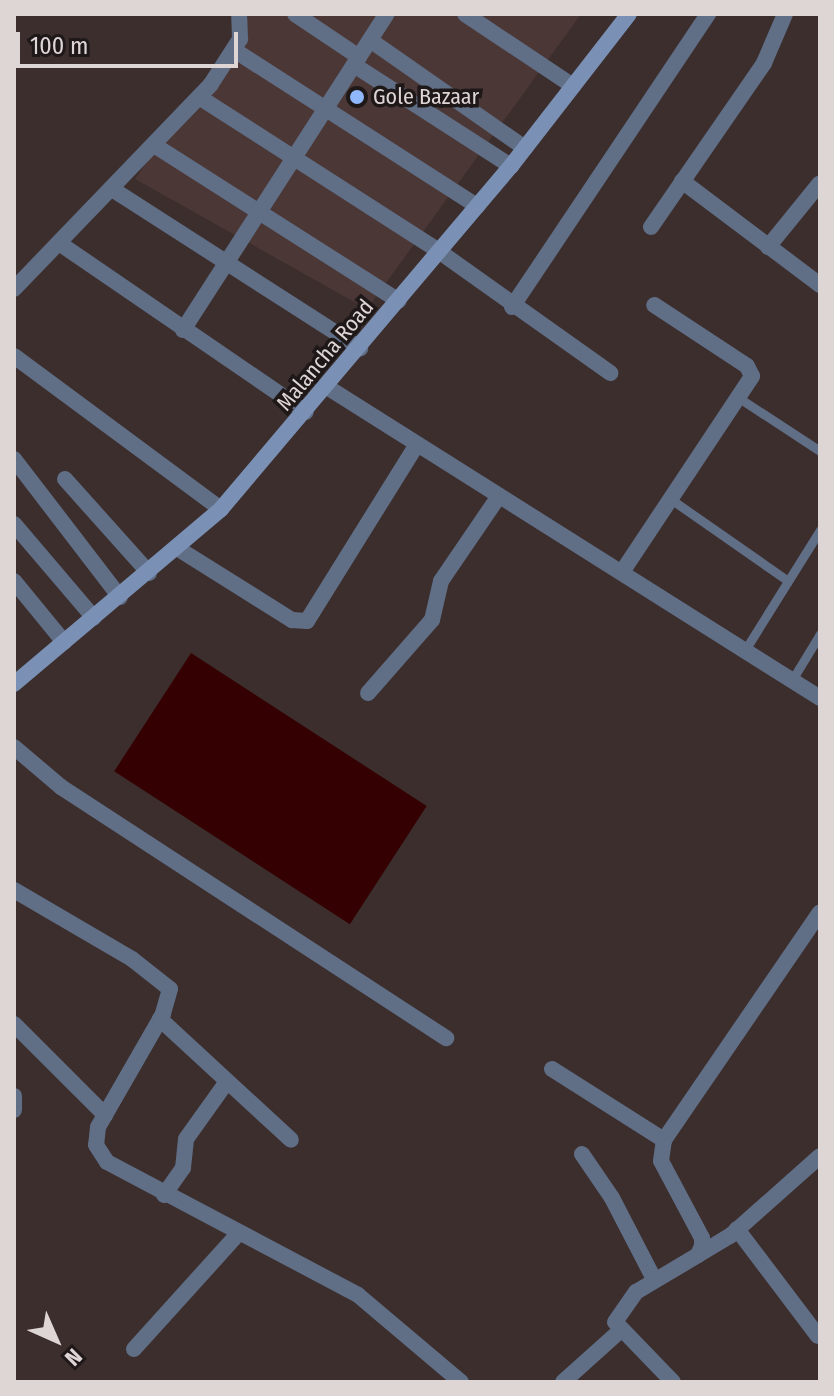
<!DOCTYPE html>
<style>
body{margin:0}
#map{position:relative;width:834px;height:1396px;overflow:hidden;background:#3b2e2d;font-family:"Fira Sans Condensed",sans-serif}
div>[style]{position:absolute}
.built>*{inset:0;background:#4b3836}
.water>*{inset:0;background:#350002;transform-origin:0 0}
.service>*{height:9px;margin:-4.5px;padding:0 4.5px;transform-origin:4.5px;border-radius:4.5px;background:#606e86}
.minor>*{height:16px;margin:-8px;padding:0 8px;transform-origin:8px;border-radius:8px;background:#606e86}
.secondary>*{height:16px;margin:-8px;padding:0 8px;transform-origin:8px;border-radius:8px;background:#7a90b5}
.dots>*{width:22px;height:22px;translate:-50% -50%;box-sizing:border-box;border:4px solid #1e1818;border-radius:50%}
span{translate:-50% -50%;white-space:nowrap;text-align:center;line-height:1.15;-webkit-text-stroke:7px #1e1818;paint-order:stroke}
.poi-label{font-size:22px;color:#ded6d5}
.left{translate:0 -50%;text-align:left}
.street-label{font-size:22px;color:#ded6d5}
.frame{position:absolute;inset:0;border:16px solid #ded6d5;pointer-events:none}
.north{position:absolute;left:16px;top:1300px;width:80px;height:80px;-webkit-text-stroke:6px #1e1818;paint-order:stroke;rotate:135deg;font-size:22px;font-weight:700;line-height:32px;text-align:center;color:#ded6d5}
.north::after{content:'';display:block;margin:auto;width:28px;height:36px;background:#ded6d5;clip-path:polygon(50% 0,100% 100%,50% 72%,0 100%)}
.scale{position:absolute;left:16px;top:32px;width:222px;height:36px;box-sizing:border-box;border:4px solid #ded6d5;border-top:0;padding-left:10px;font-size:24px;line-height:28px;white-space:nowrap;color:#ded6d5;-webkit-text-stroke:6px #1e1818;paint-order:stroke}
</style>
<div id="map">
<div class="built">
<div style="clip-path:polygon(250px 14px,581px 14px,367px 309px,135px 179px)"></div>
</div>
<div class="water">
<div style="left:191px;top:653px;width:281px;height:141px;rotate:33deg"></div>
</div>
<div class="service">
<div style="left:739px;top:398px;width:97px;rotate:33.2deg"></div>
<div style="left:672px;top:500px;width:141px;rotate:34.9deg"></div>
<div style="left:745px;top:650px;width:142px;rotate:-58deg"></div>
<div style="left:792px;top:680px;width:54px;rotate:-58.7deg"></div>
</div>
<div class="minor">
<div style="left:295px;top:14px;width:77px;rotate:33.9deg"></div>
<div style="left:465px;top:14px;width:130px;rotate:33.7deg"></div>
<div style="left:370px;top:40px;width:189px;rotate:34.9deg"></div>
<div style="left:234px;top:50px;width:289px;rotate:32.7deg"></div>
<div style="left:354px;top:65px;width:187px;rotate:32.8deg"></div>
<div style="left:199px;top:97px;width:287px;rotate:32.7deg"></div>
<div style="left:440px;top:252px;width:209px;rotate:35.4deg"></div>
<div style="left:154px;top:145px;width:290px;rotate:32.5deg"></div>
<div style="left:682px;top:181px;width:173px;rotate:37deg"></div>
<div style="left:112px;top:189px;width:295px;rotate:32.7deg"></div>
<div style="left:651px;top:227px;width:199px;rotate:-55.4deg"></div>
<div style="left:764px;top:63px;width:53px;rotate:-66.8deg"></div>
<div style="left:59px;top:243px;width:299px;rotate:34.4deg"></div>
<div style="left:768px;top:247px;width:82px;rotate:-50.9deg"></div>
<div style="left:14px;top:289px;width:284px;rotate:-46.1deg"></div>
<div style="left:211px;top:84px;width:54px;rotate:-57.2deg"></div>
<div style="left:240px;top:39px;width:25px;rotate:-92deg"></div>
<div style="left:512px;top:307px;width:353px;rotate:-56.2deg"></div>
<div style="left:183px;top:330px;width:376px;rotate:-57.2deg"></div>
<div style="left:14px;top:356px;width:257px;rotate:36.5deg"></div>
<div style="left:327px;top:387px;width:583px;rotate:32.25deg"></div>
<div style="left:14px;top:459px;width:174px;rotate:52.5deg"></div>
<div style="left:65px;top:479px;width:126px;rotate:48.2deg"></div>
<div style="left:14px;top:524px;width:123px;rotate:49.6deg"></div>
<div style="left:177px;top:548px;width:136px;rotate:32.1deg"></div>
<div style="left:292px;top:620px;width:15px;rotate:4deg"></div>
<div style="left:307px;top:621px;width:208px;rotate:-58.1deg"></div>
<div style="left:622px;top:572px;width:235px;rotate:-56.4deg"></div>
<div style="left:752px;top:376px;width:11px;rotate:-117deg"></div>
<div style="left:747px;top:366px;width:111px;rotate:-146.7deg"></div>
<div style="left:14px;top:581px;width:79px;rotate:50.7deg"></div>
<div style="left:368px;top:693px;width:97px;rotate:-48.8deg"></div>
<div style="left:432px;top:620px;width:40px;rotate:-77deg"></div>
<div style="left:441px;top:581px;width:103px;rotate:-55.7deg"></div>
<div style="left:14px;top:747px;width:62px;rotate:40.4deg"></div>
<div style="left:61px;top:787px;width:460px;rotate:33.1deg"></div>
<div style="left:14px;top:890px;width:137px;rotate:30.3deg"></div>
<div style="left:132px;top:959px;width:48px;rotate:38.3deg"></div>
<div style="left:170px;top:989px;width:26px;rotate:106deg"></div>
<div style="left:163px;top:1014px;width:130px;rotate:119.9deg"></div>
<div style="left:98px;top:1127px;width:18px;rotate:96deg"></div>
<div style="left:96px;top:1145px;width:20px;rotate:57deg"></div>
<div style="left:107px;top:1162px;width:284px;rotate:27.9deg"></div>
<div style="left:358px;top:1295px;width:135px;rotate:40.2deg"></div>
<div style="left:160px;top:1019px;width:178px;rotate:42.7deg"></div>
<div style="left:14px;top:1024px;width:129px;rotate:45deg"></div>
<div style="left:552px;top:1069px;width:133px;rotate:32.4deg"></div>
<div style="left:14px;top:1096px;width:14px;rotate:90deg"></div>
<div style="left:582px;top:1154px;width:53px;rotate:55.7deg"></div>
<div style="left:612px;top:1198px;width:91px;rotate:62.6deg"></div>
<div style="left:164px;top:1195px;width:33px;rotate:-55deg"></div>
<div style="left:183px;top:1168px;width:29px;rotate:-84deg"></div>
<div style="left:186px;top:1139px;width:69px;rotate:-54.5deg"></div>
<div style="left:737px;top:1229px;width:134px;rotate:52.9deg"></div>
<div style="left:698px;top:1255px;width:37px;rotate:-31deg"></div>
<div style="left:730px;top:1236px;width:120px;rotate:-41.6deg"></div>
<div style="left:134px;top:1349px;width:155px;rotate:-47.9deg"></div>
<div style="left:563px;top:1382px;width:78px;rotate:-41.9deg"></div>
<div style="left:673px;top:1382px;width:83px;rotate:-134deg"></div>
<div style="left:615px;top:1322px;width:37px;rotate:-55deg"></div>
<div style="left:636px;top:1292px;width:72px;rotate:-30.8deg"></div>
<div style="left:698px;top:1255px;width:10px;rotate:-66deg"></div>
<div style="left:702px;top:1246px;width:8px;rotate:-90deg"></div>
<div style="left:702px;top:1238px;width:87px;rotate:-118deg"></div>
<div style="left:661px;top:1161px;width:21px;rotate:-82deg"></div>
<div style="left:664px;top:1140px;width:276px;rotate:-55.6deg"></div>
</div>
<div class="secondary">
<div style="left:14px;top:684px;width:271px;rotate:-40.2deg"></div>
<div style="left:221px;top:509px;width:449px;rotate:-49.8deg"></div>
<div style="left:511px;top:166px;width:192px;rotate:-52.2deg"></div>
</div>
<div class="dots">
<div style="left:357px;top:97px;background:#90b8fd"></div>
</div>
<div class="poi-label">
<span class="left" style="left:373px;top:97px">Gole Bazaar</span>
</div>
<div class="street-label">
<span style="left:325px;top:355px;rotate:-50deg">Malancha Road</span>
</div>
<div class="frame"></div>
<div class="north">N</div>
<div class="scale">100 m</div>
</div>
